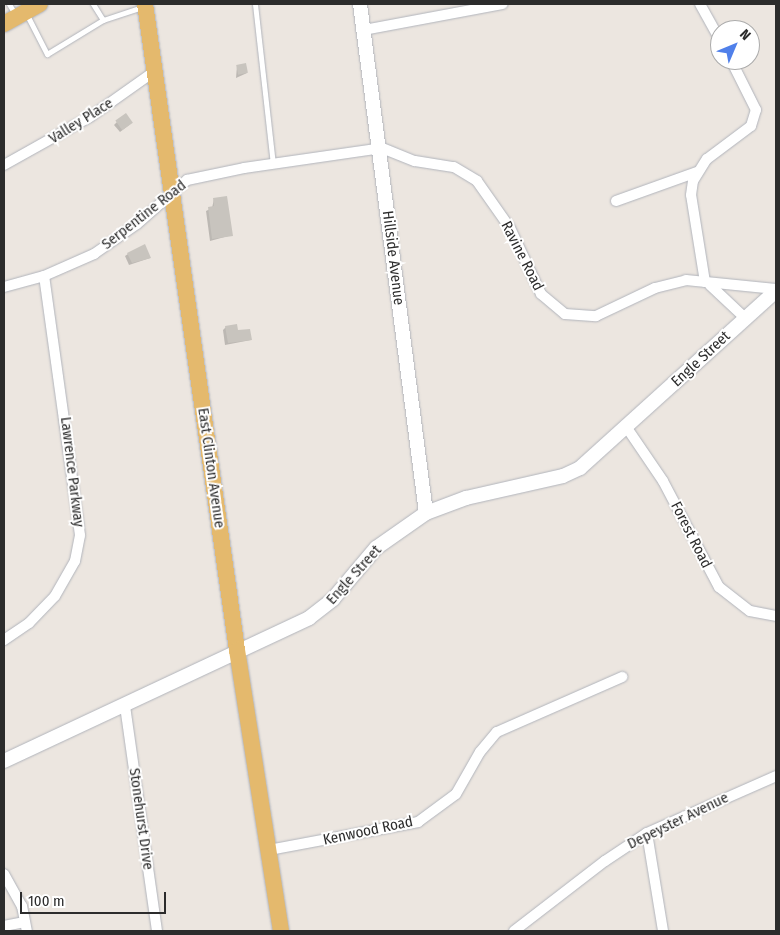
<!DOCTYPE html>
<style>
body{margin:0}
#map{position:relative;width:780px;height:935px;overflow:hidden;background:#ece6e0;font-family:"Fira Sans Condensed",sans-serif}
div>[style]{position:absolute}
.shadow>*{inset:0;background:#0003}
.building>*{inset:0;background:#c8c4be;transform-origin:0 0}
.roads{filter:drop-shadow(0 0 1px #b1b4bb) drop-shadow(0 0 1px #b1b4bb)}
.lane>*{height:5px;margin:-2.5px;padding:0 2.5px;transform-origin:2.5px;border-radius:2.5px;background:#fff}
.street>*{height:10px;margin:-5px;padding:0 5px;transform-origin:5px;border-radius:5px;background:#fff}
.secondary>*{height:14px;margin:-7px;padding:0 7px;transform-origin:7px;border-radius:7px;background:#fff}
.primary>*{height:16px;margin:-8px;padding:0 8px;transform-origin:8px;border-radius:8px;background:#e4b96d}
span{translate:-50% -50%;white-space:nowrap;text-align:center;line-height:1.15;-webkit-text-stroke:4px #fff;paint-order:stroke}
.street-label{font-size:15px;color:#2c2c2c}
.frame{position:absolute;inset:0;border:5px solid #2c2c2c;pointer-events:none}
.north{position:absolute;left:710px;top:20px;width:50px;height:50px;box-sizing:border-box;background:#fff;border:1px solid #ababab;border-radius:50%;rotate:45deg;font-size:14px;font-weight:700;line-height:20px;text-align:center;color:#2c2c2c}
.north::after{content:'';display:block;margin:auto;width:18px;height:22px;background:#5080ea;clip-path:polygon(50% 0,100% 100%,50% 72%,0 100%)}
.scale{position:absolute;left:20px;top:892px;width:146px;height:22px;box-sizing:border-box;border:2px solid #2c2c2c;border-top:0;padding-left:6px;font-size:15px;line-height:18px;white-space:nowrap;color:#2c2c2c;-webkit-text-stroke:4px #fff;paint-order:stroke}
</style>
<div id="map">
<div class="shadow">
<div style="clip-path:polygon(237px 66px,247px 73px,236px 78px)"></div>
<div style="clip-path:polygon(117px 122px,129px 125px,120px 132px,114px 125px)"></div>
<div style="clip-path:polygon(214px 199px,232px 235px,210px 241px,206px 211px,212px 208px)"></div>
<div style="clip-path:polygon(128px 254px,150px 258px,129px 265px,125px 256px)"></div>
<div style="clip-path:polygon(226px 327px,237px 332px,251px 340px,225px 345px,223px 330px)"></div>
</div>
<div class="building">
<div style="left:246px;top:63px;width:10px;height:10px;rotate:79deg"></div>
<div style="left:126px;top:113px;width:12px;height:13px;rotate:55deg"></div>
<div style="clip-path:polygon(227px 196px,233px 236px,212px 239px,208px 207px,214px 206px,213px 198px)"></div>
<div style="clip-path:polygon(145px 244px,151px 258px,132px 263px,127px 253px)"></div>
<div style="clip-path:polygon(237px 324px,238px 330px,250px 329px,252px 340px,228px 343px,225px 326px)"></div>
</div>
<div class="roads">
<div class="lane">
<div style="left:9px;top:4px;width:12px;rotate:59deg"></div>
<div style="left:255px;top:4px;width:161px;rotate:83.6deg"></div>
<div style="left:27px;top:15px;width:44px;rotate:62.9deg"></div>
<div style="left:47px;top:54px;width:66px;rotate:-31.3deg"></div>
<div style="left:103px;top:20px;width:19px;rotate:-122deg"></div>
<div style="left:103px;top:20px;width:41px;rotate:-18.4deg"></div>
</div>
<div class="street">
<div style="left:700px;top:4px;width:41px;rotate:60.9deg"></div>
<div style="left:364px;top:30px;width:141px;rotate:-10.6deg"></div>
<div style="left:4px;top:165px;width:98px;rotate:-29.2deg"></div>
<div style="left:90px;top:117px;width:80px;rotate:-35.3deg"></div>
<div style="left:616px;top:201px;width:86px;rotate:-19.7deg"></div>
<div style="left:705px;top:282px;width:88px;rotate:-99.1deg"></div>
<div style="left:691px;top:195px;width:14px;rotate:-82deg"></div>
<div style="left:693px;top:181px;width:26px;rotate:-58deg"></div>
<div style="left:707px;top:159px;width:55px;rotate:-36.9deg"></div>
<div style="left:751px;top:126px;width:17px;rotate:-73deg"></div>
<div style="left:756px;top:110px;width:56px;rotate:-116.6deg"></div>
<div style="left:710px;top:285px;width:48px;rotate:43.3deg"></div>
<div style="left:4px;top:287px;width:41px;rotate:-15.4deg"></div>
<div style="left:44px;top:276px;width:55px;rotate:-23.7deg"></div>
<div style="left:94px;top:254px;width:52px;rotate:-34.9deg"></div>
<div style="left:137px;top:224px;width:67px;rotate:-41.3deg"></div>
<div style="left:187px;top:180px;width:58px;rotate:-11.9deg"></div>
<div style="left:244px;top:168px;width:139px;rotate:-8.2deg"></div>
<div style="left:382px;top:148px;width:35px;rotate:22deg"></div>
<div style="left:415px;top:161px;width:39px;rotate:9deg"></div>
<div style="left:454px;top:167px;width:27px;rotate:31deg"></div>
<div style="left:477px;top:181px;width:57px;rotate:54.9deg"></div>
<div style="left:510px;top:228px;width:73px;rotate:64.8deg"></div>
<div style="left:541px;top:294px;width:31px;rotate:40deg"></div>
<div style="left:565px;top:314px;width:31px;rotate:4deg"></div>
<div style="left:596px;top:316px;width:65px;rotate:-25.4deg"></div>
<div style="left:655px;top:288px;width:32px;rotate:-14deg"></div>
<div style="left:686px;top:280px;width:90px;rotate:5.7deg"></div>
<div style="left:627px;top:428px;width:64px;rotate:55.8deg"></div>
<div style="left:663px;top:481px;width:120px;rotate:62.2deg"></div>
<div style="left:719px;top:587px;width:39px;rotate:38deg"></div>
<div style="left:750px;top:611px;width:26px;rotate:11deg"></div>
<div style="left:4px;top:640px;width:30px;rotate:-34deg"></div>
<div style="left:29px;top:623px;width:37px;rotate:-46deg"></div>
<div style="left:55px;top:596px;width:40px;rotate:-60.3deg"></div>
<div style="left:75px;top:561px;width:26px;rotate:-79deg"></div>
<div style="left:80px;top:535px;width:261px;rotate:-97.9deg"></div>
<div style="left:125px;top:706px;width:227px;rotate:81.9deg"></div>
<div style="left:647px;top:833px;width:99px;rotate:80.7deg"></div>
<div style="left:269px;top:850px;width:152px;rotate:-10.6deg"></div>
<div style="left:418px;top:822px;width:47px;rotate:-36.4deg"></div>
<div style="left:456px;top:794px;width:48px;rotate:-60.3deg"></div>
<div style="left:480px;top:752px;width:26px;rotate:-50deg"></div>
<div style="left:497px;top:732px;width:137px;rotate:-23.7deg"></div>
<div style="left:4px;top:874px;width:37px;rotate:61deg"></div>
<div style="left:22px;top:906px;width:25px;rotate:79deg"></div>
<div style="left:4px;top:926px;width:21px;rotate:-11deg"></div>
<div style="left:514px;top:931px;width:115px;rotate:-37.6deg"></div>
<div style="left:605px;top:861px;width:50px;rotate:-33.7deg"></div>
<div style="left:647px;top:833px;width:141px;rotate:-23.8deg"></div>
</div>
<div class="secondary">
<div style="left:360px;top:4px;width:513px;rotate:82.61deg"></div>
<div style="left:4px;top:761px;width:337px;rotate:-25.1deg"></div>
<div style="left:309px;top:618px;width:31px;rotate:-38deg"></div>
<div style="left:333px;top:599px;width:67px;rotate:-49.9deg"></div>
<div style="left:376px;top:548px;width:61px;rotate:-35deg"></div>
<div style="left:426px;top:513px;width:43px;rotate:-20.6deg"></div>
<div style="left:466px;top:498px;width:99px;rotate:-12.8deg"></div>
<div style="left:563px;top:476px;width:19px;rotate:-25deg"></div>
<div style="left:580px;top:468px;width:264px;rotate:-42.1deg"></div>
</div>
<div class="primary">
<div style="left:145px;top:4px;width:653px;rotate:81.89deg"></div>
<div style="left:237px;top:650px;width:284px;rotate:81.1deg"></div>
<div style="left:4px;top:24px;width:41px;rotate:-29.1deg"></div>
</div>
</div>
<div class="street-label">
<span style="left:81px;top:121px;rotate:-32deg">Valley Place</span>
<span style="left:144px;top:215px;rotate:-38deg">Serpentine Road</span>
<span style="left:522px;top:256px;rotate:63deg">Ravine Road</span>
<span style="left:393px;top:258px;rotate:83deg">Hillside Avenue</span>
<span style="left:701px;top:359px;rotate:-43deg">Engle Street</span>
<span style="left:211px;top:468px;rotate:82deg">East Clinton Avenue</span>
<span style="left:72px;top:472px;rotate:83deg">Lawrence Parkway</span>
<span style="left:691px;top:535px;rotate:63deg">Forest Road</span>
<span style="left:354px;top:575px;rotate:-48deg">Engle Street</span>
<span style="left:141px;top:819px;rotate:82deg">Stonehurst Drive</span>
<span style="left:678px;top:821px;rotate:-26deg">Depeyster Avenue</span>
<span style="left:368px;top:831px;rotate:-12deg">Kenwood Road</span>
</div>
<div class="frame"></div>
<div class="north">N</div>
<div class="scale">100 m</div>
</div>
